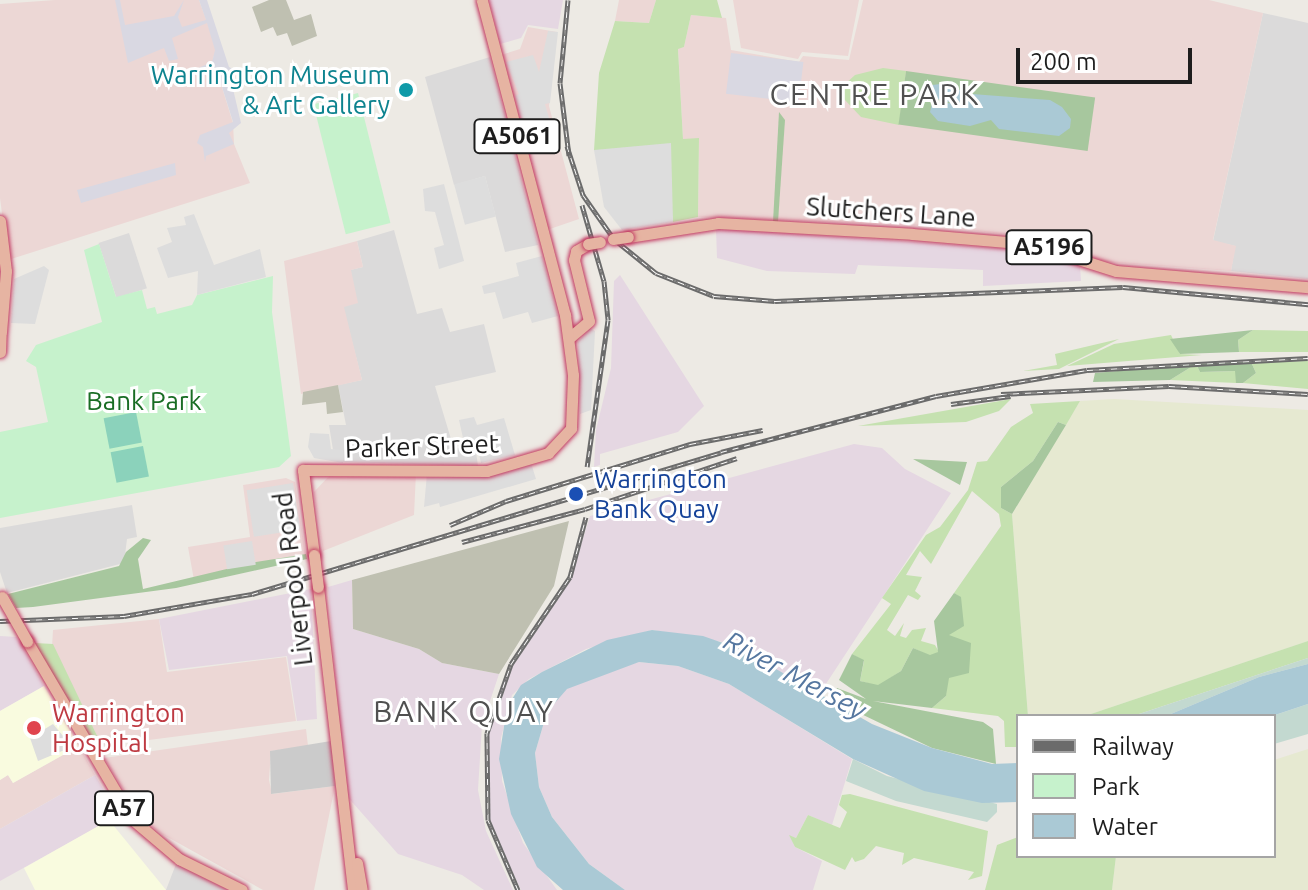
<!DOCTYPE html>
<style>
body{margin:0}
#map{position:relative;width:1308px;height:890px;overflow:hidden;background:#edeae4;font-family:Ubuntu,sans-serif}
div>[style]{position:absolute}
.residential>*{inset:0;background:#dbdada;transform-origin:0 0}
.commercial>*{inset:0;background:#ecd7d5}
.industrial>*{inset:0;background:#e5d7e2}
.education>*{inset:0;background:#f9fbdf}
.religious>*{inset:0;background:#cbcbcb}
.construction>*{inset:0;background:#bfc0b1}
.farmland>*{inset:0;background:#e6e9d1}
.grass>*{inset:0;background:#c5e1b0}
.forest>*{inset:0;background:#a7c79e;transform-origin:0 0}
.wetland>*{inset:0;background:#c3d9d0}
.park>*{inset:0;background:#c6f2cc;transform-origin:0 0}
.pitch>*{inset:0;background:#8bd2bb;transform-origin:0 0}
.parking>*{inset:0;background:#ddd;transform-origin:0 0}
.plaza>*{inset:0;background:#d9d8e2;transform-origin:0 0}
.water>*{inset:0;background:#aac9d5}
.roads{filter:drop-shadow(0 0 2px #c23a61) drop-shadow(0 0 2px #c23a61)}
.trunk>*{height:11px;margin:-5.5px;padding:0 5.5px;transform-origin:5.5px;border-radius:5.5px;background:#e6b4a2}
.rail>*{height:5px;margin-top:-2.5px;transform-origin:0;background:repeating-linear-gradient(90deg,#fff 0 6px,#6b6b6b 0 12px);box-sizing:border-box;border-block:2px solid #6b6b6b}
.bridges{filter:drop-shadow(0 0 2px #c23a61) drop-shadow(0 0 2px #c23a61)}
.trunk-bridge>*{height:11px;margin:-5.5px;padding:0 5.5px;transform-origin:5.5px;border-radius:5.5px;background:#e6b4a2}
.dots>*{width:22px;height:22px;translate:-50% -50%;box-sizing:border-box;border:4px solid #fff;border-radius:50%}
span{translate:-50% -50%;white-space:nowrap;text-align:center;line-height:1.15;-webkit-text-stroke:6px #fff;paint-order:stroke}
.shield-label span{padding:2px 6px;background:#fff;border:2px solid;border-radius:6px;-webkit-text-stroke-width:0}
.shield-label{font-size:24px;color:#1d1d1d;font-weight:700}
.culture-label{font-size:26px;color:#0d838f}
.right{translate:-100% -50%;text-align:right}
.street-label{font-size:26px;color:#1d1d1d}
.park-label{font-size:26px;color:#196d24}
.transit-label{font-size:26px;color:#164399}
.left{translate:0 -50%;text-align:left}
.health-label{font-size:26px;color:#be3a42}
.water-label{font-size:28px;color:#5677a0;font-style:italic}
.quarter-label{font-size:30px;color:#505050;letter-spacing:2px}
.legend{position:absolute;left:1016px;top:714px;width:260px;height:144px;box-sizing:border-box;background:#fff;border:2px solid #a5a5a5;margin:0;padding:10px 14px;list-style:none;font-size:24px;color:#1d1d1d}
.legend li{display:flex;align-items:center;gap:16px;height:40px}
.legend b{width:40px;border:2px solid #a5a5a5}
.scale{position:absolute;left:1016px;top:48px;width:176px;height:36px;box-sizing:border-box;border:4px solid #1d1d1d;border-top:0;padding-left:10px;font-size:24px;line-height:28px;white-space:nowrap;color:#1d1d1d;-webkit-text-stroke:6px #fff;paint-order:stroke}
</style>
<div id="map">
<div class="residential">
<div style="clip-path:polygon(1263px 13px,1308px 23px,1308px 279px,1231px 271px,1235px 246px,1213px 241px)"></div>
<div style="clip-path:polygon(490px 57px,538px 245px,505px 252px,485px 176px,454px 185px,425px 77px)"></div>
<div style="clip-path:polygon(394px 230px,417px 314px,442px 308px,450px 332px,484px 324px,496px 372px,435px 386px,454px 449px,475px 445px,478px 466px,342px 462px,342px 450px,333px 450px,329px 425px,346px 425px,338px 385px,362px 380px,343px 307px,350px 270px,363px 267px,357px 241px)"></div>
<div style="left:129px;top:233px;width:58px;height:32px;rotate:72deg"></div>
<div style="clip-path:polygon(132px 505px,137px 537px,127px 539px,124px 563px,7px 593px,0 572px,0 528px)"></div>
<div style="clip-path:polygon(176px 864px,228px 890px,166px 890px)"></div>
</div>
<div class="commercial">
<div style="clip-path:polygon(55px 0,199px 0,217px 49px,213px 58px,233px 123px,234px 144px,250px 183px,8px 260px,0 198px,0 4px)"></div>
<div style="clip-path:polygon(619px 0,656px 0,649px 23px,615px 21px)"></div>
<div style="clip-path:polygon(733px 0,859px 0,848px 56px,802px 52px,798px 59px,741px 48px)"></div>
<div style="clip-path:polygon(863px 0,1209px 0,1263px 13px,1213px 240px,1236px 246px,1231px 271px,1106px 262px,1032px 237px,930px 226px,698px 217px,699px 139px,683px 139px,678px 48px,684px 47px,691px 15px,726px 18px,731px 50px,799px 62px,803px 56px,849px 60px)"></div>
<div style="clip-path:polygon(528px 27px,557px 32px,549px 106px,579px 219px,547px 230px,501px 55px,520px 49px)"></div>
<div style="clip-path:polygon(357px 241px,363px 267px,351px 270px,358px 303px,344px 307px,362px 380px,301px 394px,284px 261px)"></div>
<div style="clip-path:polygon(416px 473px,414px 515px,323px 551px,314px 492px,330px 475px)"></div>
<div style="clip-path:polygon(286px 478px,295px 482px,306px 557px,194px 580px,188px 547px,250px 537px,243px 485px)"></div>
<div style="clip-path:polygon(159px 619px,167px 672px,286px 657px,296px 721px,102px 746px,52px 647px,53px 630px)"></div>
<div style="clip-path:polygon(306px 729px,308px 746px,271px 751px,269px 780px,272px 794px,335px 786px,314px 890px,263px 890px,162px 834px,141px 818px,104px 758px)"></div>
<div style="clip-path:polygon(79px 746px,95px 775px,0 829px,0 780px,8px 775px,13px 783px)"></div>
</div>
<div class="industrial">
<div style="clip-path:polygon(489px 0,563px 0,558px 29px,528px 25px,521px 38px,500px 44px)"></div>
<div style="clip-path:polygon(716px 228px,1054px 252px,1080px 266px,1081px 281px,983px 286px,983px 270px,858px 265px,855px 274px,767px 271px,717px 258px)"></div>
<div style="clip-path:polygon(620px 275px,704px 406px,678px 432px,600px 454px,600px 465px,594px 467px,596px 430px,611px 368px,614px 281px)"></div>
<div style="clip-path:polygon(854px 444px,882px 448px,905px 469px,951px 493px,820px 693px,722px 642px,652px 630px,586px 649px,529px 679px,512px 695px,501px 738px,502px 781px,523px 843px,557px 890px,521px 890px,490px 823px,487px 738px,504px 679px,570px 581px,590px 516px)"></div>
<div style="clip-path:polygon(352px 580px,353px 629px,419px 649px,442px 663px,499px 674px,482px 725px,478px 790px,486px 831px,513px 890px,484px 890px,462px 875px,398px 854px,345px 794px,328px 587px)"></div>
<div style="clip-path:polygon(311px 589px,317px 719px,297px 721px,287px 656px,169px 670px,159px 619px)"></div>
<div style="clip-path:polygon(0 636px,17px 637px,44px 686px,0 711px)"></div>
<div style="clip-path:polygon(639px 662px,678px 666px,729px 684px,852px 759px,832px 825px,808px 815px,796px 838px,790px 836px,795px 847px,822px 861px,813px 890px,625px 890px,589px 864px,552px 817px,539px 787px,535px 753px,547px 712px,566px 689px,591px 676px)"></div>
<div style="clip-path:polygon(95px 775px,119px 815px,0 881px,0 829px)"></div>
</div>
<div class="education">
<div style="clip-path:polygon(44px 686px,79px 746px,13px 783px,8px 775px,0 780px,0 711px)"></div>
<div style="clip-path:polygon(109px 820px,166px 890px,35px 890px,24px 868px)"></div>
</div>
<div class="religious">
<div style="clip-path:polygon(331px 741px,335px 786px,271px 794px,270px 751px)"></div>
</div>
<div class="construction">
<div style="clip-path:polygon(269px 0,286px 0,294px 20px,311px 14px,317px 36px,292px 46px,287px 33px,277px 36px,273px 27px,261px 32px,252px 7px)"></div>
<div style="clip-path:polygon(338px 385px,343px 412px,327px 414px,326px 402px,302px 405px,303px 392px)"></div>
<div style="clip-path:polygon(569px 521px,554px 586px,499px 674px,442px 663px,419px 649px,353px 629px,352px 580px)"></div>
</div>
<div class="farmland">
<div style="clip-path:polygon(1114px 399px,1308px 410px,1308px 641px,1085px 716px,1028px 716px,1012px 514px,1080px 401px)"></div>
<div style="clip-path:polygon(1308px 749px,1308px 890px,1112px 890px,1116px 856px,1274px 856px,1274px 760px)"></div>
</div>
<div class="grass">
<div style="clip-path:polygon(656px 0,717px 0,722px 18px,691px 15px,684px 47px,678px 49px,683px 139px,699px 138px,698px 217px,673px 222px,671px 209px,594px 150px,599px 73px,615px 21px,649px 23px)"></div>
<div style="clip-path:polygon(883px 68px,906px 71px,899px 125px,861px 117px,843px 98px,843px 86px,855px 75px)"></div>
<div style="clip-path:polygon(1253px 330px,1308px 331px,1308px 352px,1239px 352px,1238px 340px)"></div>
<div style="clip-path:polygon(1171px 335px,1180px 354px,1202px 355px,1067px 366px,1114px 344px)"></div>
<div style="clip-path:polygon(1119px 339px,1059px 369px,1023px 371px,1057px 365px,1055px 354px)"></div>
<div style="clip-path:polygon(1308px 361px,1308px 389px,1243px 383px,1256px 373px,1251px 362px)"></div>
<div style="clip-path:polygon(1196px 364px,1200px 372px,1236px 371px,1236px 383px,1170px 380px)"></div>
<div style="clip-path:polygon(1011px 399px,999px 411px,966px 422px,858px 426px)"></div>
<div style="clip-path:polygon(1080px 401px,1066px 425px,1058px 422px,1033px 461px,1001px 487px,1001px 508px,1012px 514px,1028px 716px,1018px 716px,1018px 747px,1005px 747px,1004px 721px,998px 716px,932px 708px,946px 696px,948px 635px,961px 598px,954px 593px,1001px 526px,999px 514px,972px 491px,931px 564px,920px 551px,906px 575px,922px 577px,915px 591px,921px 596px,918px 600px,908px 595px,887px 630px,895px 636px,904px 623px,900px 636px,906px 638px,912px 630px,926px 628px,921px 641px,935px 645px,939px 652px,930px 656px,913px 648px,901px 671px,878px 686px,860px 681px,864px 661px,852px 654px,891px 604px,882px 598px,926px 535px,940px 527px,968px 490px,977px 462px,987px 461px,1011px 427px,1033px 413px,1030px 404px)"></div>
<div style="clip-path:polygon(1308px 641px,1308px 658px,1133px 716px,1085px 716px)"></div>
<div style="clip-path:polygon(35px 643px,53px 644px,101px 744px,86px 733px)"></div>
<div style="clip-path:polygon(850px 794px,988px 831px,982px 876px,968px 880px,974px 872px,914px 858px,902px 865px,904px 853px,876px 846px,864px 859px,855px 862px,852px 857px,845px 870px,795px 847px,789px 835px,796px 838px,808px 815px,840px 828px,847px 812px,839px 805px,842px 795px)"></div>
<div style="clip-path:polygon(1018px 837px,1018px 856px,1116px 856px,1112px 890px,985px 890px,997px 845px)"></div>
</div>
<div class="forest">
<div style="left:906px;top:71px;width:191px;height:54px;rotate:8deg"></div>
<div style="clip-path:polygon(779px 112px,785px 120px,778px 222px,773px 222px)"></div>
<div style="clip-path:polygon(1253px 330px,1238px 340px,1239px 352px,1180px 354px,1170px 339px)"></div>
<div style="clip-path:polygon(1251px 362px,1256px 373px,1243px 383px,1236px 383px,1235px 371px,1200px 372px,1196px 364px,1170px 380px,1093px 382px,1095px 373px,1196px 364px)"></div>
<div style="clip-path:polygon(1058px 422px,1066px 425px,1012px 514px,1001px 508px,1001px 487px,1033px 461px)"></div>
<div style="clip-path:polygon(913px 459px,967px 462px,960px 485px)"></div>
<div style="clip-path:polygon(143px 538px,151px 540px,138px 559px,143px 589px,256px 562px,306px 554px,307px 559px,176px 588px,33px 607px,16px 608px,8px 594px,119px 566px,126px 552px)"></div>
<div style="clip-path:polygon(954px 593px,961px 597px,964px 626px,949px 635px,971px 643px,969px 673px,949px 678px,946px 696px,932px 708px,873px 701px,983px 722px,993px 729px,996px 764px,932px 748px,832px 700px,837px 688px,866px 699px,839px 680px,852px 654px,864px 660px,860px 681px,878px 685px,901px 671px,913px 648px,930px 655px,938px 652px,934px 621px)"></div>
</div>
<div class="wetland">
<div style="clip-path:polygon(1308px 658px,1308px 664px,1259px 677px,1166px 716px,1133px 716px)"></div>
<div style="clip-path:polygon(1308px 704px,1308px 734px,1274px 744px,1272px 716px)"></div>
<div style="clip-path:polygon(853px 759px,887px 776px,997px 804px,997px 812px,987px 822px,896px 801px,846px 781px)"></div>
</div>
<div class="park">
<div style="left:358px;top:93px;width:134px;height:46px;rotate:76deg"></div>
<div style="clip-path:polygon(99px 244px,116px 297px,142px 290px,147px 309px,155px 307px,157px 314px,192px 305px,197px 295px,273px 276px,272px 312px,291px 456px,279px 467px,0 518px,0 432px,48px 422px,36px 367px,26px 361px,36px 345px,102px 322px,84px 250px)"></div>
</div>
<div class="pitch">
<div style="left:136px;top:412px;width:31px;height:33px;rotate:79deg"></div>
<div style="left:143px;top:446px;width:31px;height:33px;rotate:79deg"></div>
</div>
<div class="parking">
<div style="clip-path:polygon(548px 31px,558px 32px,550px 103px,545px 104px,551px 125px,535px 129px,532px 120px,521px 118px,515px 96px,519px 94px,506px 62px,533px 55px,539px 72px)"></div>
<div style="clip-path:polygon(671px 143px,673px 222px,622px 230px,604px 207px,594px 150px)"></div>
<div style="left:485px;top:176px;width:42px;height:32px;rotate:75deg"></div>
<div style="clip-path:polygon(444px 184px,464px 261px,439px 269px,434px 248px,444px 245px,435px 212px,425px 211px,423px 189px)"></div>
<div style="clip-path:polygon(194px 214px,214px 265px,260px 249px,266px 277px,197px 295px,198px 271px,168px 278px,157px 248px,172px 242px,167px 228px,186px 225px,184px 217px)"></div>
<div style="clip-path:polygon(542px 256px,558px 316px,532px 323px,528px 312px,503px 319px,495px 292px,484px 294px,482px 286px,519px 276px,516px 263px)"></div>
<div style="clip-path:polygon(44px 266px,49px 270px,35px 324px,11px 323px,14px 279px)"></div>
<div style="clip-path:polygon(590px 328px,595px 331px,591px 410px,580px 414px,578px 342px)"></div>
<div style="clip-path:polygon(474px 417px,477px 425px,504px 418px,515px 455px,481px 463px,477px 445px,470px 447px,463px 438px,459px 420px)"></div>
<div style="clip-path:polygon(310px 433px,329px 434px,331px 449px,343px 450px,343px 463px,314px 458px,308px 447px)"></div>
<div style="clip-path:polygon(531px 463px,536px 479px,440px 507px,439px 503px,424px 507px,427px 474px)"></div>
<div style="left:293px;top:483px;width:47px;height:47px;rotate:81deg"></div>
<div style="left:252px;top:541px;width:24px;height:29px;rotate:81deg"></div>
<div style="clip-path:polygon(53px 724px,69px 743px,67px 749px,38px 761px,30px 738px)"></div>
</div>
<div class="plaza">
<div style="clip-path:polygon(115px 0,120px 0,125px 25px,174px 16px,184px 0,178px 17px,182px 27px,206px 20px,199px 0,207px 0,229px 67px,235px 70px,230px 76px,241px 123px,229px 133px,234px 144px,206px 156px,205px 162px,203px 147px,197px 143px,200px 135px,233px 122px,217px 71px,182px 75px,212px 62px,215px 50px,207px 23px,172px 38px,178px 59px,169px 61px,164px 48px,128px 63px)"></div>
<div style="left:731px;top:53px;width:73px;height:41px;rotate:7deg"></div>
<div style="clip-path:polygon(175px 163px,176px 175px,81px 203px,77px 190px)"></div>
</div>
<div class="water">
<div style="clip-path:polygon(940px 84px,972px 94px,1050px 100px,1062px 107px,1071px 119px,1070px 128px,1059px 136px,999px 129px,991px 120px,970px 126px,938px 121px,930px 112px,932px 104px,952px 103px,921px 94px,925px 86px)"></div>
<div style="clip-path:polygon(652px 630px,703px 636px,743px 650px,872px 724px,932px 748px,992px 764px,1018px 763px,1018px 802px,982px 803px,924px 791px,853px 759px,729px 684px,678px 666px,639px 662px,567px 689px,547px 712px,535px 753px,539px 787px,552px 817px,589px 864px,625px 890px,563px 890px,537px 867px,511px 814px,499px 759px,507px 707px,521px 685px,542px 672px,607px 640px)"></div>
<div style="clip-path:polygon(1308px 664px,1308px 704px,1272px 716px,1166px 716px,1259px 677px)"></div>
</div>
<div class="roads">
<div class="trunk">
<div style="left:0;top:221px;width:50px;rotate:83.2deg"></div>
<div style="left:6px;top:271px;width:61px;rotate:94.7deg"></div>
<div style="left:628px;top:237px;width:91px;rotate:-8.8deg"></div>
<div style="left:718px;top:223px;width:194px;rotate:3.2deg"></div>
<div style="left:912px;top:234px;width:119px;rotate:4.8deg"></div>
<div style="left:1031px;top:244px;width:89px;rotate:17.6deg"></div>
<div style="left:1116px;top:271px;width:193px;rotate:4.8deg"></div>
<div style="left:569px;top:338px;width:26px;rotate:-40deg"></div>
<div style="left:589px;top:321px;width:63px;rotate:-103.8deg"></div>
<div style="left:574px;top:260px;width:9px;rotate:-77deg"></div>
<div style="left:576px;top:251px;width:14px;rotate:-30deg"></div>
<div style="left:0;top:352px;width:24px;rotate:-88deg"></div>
<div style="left:314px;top:555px;width:86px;rotate:-97.4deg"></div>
<div style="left:303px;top:470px;width:184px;rotate:0.3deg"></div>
<div style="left:487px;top:471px;width:64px;rotate:-16.4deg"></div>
<div style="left:548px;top:453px;width:34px;rotate:-47deg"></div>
<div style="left:571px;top:428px;width:53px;rotate:-87.8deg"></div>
<div style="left:573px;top:375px;width:61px;rotate:-97.6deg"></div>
<div style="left:565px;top:315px;width:326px;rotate:-104.8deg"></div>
<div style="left:318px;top:587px;width:305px;rotate:83.4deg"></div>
<div style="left:27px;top:641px;width:207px;rotate:59.5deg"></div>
<div style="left:132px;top:819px;width:62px;rotate:40.4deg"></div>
<div style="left:179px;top:859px;width:70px;rotate:26.2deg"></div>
<div style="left:357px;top:863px;width:27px;rotate:80deg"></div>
</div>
</div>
<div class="rail">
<div style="left:568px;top:0;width:83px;rotate:95.5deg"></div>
<div style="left:560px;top:83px;width:73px;rotate:82.9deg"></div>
<div style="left:567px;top:146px;width:52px;rotate:71.9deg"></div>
<div style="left:583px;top:195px;width:54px;rotate:54.8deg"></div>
<div style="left:614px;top:239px;width:54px;rotate:39deg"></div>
<div style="left:656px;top:273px;width:62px;rotate:21.6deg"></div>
<div style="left:714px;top:296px;width:61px;rotate:4.7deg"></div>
<div style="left:775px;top:301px;width:348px;rotate:-2.3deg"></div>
<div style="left:1123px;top:287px;width:186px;rotate:5.3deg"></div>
<div style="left:582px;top:205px;width:79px;rotate:73.9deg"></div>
<div style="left:604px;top:281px;width:39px;rotate:84deg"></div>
<div style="left:608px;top:320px;width:148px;rotate:98.1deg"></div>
<div style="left:1001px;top:394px;width:168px;rotate:-2.7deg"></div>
<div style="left:1169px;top:386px;width:139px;rotate:3.3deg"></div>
<div style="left:951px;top:404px;width:60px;rotate:-7.7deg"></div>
<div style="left:450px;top:525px;width:61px;rotate:-23.2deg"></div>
<div style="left:506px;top:501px;width:193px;rotate:-17.2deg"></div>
<div style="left:690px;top:444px;width:74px;rotate:-10.9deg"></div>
<div style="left:462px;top:542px;width:127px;rotate:-15deg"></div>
<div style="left:585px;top:509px;width:160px;rotate:-18.5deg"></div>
<div style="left:0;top:621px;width:124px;rotate:-2.3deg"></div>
<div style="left:124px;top:616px;width:130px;rotate:-9.8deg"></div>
<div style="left:252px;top:594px;width:490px;rotate:-16.8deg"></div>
<div style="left:721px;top:452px;width:222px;rotate:-14.6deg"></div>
<div style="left:936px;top:396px;width:153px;rotate:-9.8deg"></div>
<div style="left:1087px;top:370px;width:221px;rotate:-3.1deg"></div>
<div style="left:518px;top:890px;width:76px;rotate:-113.2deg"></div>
<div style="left:488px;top:820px;width:87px;rotate:-90.7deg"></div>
<div style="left:487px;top:733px;width:73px;rotate:-70.8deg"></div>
<div style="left:511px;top:664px;width:105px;rotate:-55.9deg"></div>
<div style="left:570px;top:577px;width:62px;rotate:-75.1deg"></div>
</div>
<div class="bridges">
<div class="trunk-bridge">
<div style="left:613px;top:239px;width:15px;rotate:-8deg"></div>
<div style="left:588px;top:244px;width:12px;rotate:-9deg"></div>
<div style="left:314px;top:555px;width:32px;rotate:83deg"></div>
<div style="left:2px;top:597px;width:51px;rotate:60.4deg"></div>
</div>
</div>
<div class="dots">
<div style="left:406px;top:90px;background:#0f9aa8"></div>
<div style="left:576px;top:494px;background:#1a4fb4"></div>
<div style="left:34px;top:728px;background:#e0444e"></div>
</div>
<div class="shield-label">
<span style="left:517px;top:136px">A5061</span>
<span style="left:1049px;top:247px">A5196</span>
<span style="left:124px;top:808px">A57</span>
</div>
<div class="culture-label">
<span class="right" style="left:390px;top:90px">Warrington Museum<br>&amp; Art Gallery</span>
</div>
<div class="street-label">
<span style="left:891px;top:212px;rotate:4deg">Slutchers Lane</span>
<span style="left:422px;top:446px;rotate:-2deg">Parker Street</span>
<span style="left:293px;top:579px;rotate:-97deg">Liverpool Road</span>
</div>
<div class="park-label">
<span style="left:144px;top:401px">Bank Park</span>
</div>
<div class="transit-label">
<span class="left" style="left:594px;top:494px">Warrington<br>Bank Quay</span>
</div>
<div class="health-label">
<span class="left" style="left:52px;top:728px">Warrington<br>Hospital</span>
</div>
<div class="water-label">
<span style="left:795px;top:675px;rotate:28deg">River Mersey</span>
</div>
<div class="quarter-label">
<span style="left:875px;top:94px">CENTRE PARK</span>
<span style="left:464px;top:711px">BANK QUAY</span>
</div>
<ul class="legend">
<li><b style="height:10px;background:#6b6b6b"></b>Railway</li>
<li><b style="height:22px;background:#c6f2cc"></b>Park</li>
<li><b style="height:22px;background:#aac9d5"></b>Water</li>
</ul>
<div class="scale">200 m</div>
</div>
